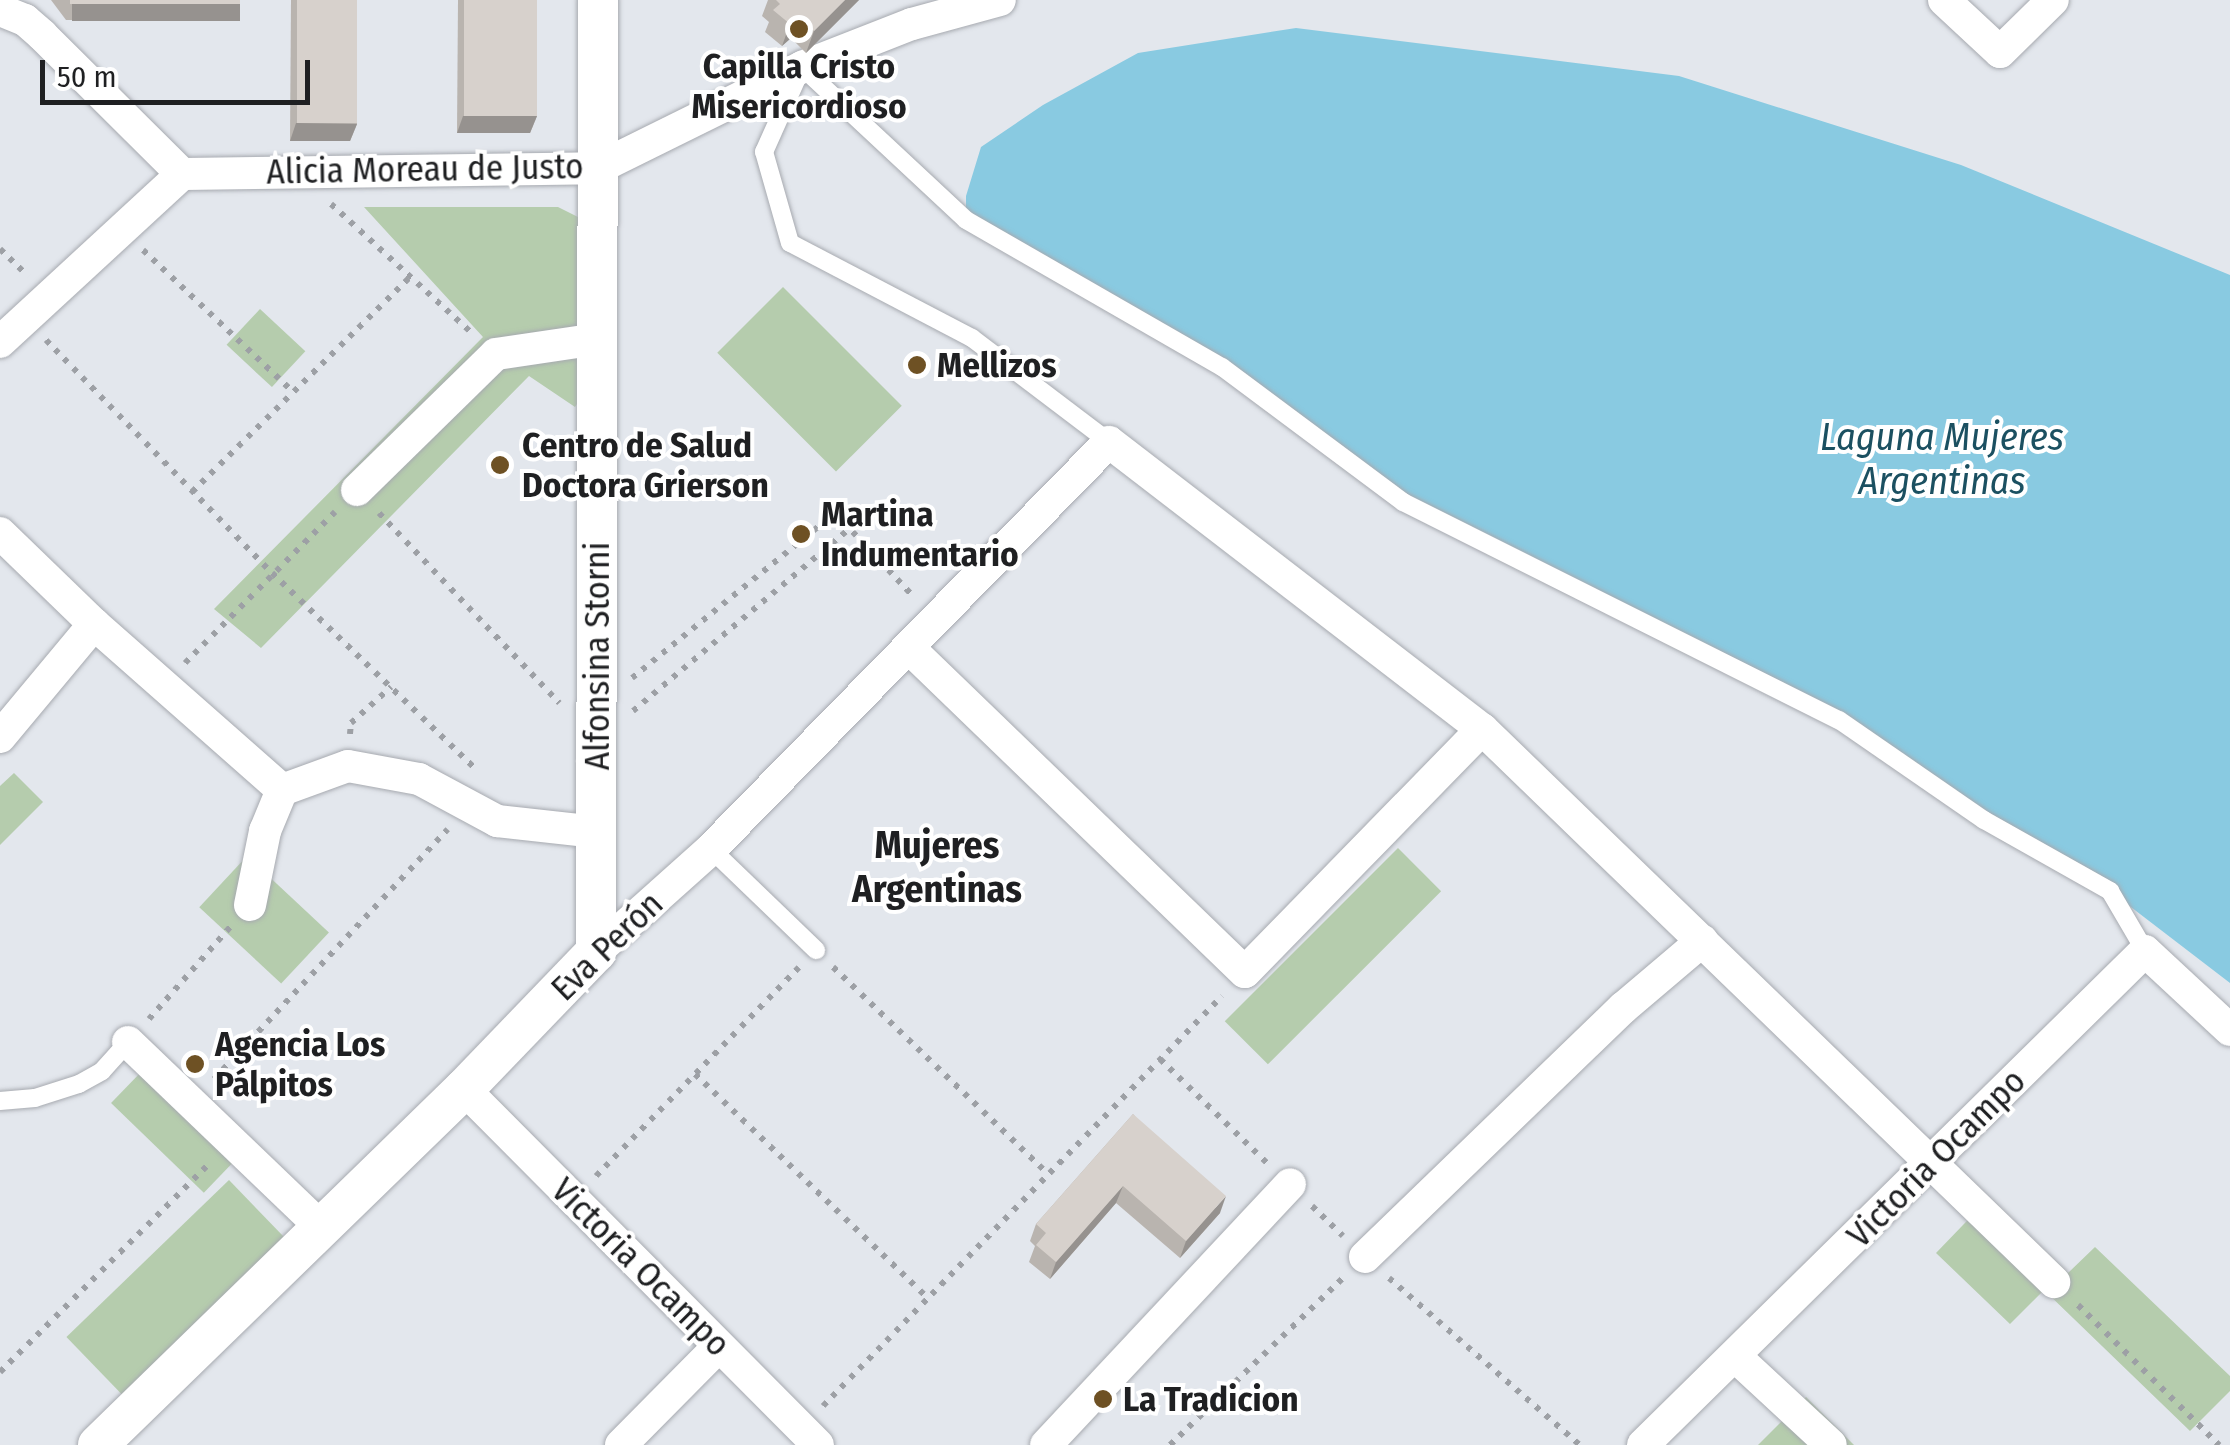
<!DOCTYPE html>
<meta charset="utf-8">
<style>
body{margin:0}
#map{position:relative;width:2230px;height:1445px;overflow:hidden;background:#e3e7ed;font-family:"Fira Sans Condensed",sans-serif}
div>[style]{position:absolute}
.green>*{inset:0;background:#b5ccad;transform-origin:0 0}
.water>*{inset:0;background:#89cae1}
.path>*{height:6px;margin-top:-3px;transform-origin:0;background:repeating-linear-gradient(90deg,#9da0a5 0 5px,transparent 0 13px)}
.roads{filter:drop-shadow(0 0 2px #a7aab0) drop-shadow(0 0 2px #a7aab0)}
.service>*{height:18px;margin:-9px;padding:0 9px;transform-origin:9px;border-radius:9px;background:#fff}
.minor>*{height:32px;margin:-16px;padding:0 16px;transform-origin:16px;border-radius:16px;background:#fff}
.tertiary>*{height:40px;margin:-20px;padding:0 20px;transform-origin:20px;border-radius:20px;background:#fff}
.wall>*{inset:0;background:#b9b4af}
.shaded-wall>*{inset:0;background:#96928f;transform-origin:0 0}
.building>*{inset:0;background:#d7d1cc;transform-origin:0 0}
.dots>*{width:28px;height:28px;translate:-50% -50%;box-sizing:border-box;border:5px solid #fff;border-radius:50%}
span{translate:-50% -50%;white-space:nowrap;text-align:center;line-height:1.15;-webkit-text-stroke:8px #fff;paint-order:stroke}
.poi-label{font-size:35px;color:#1f2022;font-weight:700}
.left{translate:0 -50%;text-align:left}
.street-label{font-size:35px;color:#1f2022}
.water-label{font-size:38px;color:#1b5061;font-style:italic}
.neighbourhood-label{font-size:38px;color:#1f2022;font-weight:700}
.scale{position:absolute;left:40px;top:60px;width:270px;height:45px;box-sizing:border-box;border:5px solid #1f2022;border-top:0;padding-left:12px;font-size:30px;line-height:35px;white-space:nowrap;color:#1f2022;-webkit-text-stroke:8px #fff;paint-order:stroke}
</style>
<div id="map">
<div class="green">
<div style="clip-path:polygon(364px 207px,558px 207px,582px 219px,587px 389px,575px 407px,529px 376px,261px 648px,214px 609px,483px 337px)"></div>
<div style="left:783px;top:287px;width:168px;height:93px;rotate:45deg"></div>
<div style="left:260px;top:309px;width:62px;height:49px;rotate:43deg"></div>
<div style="clip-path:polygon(14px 773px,43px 802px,0 845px,0 786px)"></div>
<div style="left:1398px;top:848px;width:61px;height:245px;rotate:45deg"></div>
<div style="left:247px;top:856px;width:112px;height:70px;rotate:43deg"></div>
<div style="left:143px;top:1070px;width:129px;height:46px;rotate:44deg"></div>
<div style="left:229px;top:1180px;width:90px;height:226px;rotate:46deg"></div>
<div style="clip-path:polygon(1989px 1198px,2068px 1273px,2095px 1247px,2230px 1376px,2230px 1391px,2190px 1431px,2044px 1290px,2010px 1324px,1936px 1253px)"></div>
<div style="clip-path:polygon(1806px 1397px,1854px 1445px,1758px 1445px)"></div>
</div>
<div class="water">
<div style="clip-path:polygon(1296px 28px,1679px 76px,1961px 165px,2230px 275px,2230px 983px,2110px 891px,1839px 720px,1403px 502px,1222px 367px,966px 220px,966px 196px,981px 147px,1043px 105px,1138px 53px)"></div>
</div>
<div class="path">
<div style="left:331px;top:204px;width:193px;rotate:42.5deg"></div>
<div style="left:0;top:249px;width:39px;rotate:44deg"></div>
<div style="left:143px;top:250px;width:207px;rotate:43.4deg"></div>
<div style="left:46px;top:340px;width:325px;rotate:45.9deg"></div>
<div style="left:272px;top:573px;width:283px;rotate:43.9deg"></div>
<div style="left:192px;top:492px;width:306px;rotate:-44.6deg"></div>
<div style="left:379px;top:513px;width:262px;rotate:46.5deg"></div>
<div style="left:185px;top:663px;width:213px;rotate:-45.2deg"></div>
<div style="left:632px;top:678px;width:262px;rotate:-39.1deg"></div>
<div style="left:835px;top:513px;width:115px;rotate:46.8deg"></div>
<div style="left:633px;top:711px;width:284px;rotate:-40.1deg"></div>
<div style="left:350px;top:734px;width:11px;rotate:-85deg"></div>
<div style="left:351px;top:723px;width:54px;rotate:-42deg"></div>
<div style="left:833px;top:967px;width:298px;rotate:43.9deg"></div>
<div style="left:149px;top:1019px;width:123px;rotate:-48.6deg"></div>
<div style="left:1160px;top:1059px;width:149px;rotate:44.2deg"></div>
<div style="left:695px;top:1074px;width:323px;rotate:43.9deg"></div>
<div style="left:214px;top:1079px;width:342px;rotate:-46.9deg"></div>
<div style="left:596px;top:1176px;width:291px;rotate:-45.8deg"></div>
<div style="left:1312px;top:1206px;width:43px;rotate:44.1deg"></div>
<div style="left:1389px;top:1278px;width:254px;rotate:41.2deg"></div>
<div style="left:2078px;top:1305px;width:199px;rotate:44.8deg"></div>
<div style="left:0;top:1372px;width:295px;rotate:-44.9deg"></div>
<div style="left:823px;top:1406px;width:572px;rotate:-45.78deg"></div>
<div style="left:1170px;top:1445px;width:239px;rotate:-44deg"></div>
</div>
<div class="roads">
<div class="service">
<div style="left:1109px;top:442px;width:172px;rotate:-142.8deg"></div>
<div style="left:972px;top:338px;width:205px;rotate:-152.4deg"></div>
<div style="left:790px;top:243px;width:95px;rotate:-105.9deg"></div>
<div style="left:764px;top:152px;width:93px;rotate:-65.9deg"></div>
<div style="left:802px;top:67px;width:224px;rotate:43deg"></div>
<div style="left:966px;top:220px;width:295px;rotate:29.9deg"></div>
<div style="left:1222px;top:367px;width:226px;rotate:36.7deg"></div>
<div style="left:1403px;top:502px;width:487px;rotate:26.6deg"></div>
<div style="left:1839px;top:720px;width:176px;rotate:34.6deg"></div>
<div style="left:1984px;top:820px;width:145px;rotate:29.4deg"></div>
<div style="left:2110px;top:891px;width:69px;rotate:59.7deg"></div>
<div style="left:711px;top:849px;width:146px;rotate:43.9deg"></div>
<div style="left:0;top:1101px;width:35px;rotate:-5deg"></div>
<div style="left:35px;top:1098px;width:46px;rotate:-17.7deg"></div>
<div style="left:79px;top:1084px;width:26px;rotate:-29deg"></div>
<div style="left:102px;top:1071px;width:39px;rotate:-48deg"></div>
</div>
<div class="minor">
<div style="left:1944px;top:0;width:76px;rotate:42.9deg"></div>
<div style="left:2000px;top:52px;width:74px;rotate:-44.5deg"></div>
<div style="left:0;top:10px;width:27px;rotate:22deg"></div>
<div style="left:25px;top:20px;width:23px;rotate:41deg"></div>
<div style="left:42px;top:35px;width:197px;rotate:44.8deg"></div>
<div style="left:182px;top:174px;width:416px;rotate:-0.8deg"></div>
<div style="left:598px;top:168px;width:228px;rotate:-26.3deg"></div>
<div style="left:802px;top:67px;width:118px;rotate:-21.4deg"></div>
<div style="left:912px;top:24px;width:91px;rotate:-15.3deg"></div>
<div style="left:0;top:342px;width:248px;rotate:-42.7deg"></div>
<div style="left:357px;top:490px;width:194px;rotate:-44.4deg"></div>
<div style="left:496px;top:354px;width:102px;rotate:-8.4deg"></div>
<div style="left:0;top:533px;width:131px;rotate:44.1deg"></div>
<div style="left:94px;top:624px;width:251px;rotate:41.4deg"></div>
<div style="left:282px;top:790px;width:70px;rotate:-20deg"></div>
<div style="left:348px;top:766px;width:72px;rotate:10.4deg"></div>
<div style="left:419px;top:779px;width:89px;rotate:28.3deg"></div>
<div style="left:497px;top:821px;width:100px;rotate:6.3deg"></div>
<div style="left:910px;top:649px;width:465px;rotate:44deg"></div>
<div style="left:1245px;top:972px;width:339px;rotate:-45.7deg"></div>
<div style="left:0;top:737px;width:147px;rotate:-50.2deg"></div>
<div style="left:250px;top:905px;width:76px;rotate:-78.5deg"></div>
<div style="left:265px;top:831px;width:44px;rotate:-67.5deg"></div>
<div style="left:596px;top:952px;width:154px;rotate:-41.8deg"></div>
<div style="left:711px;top:849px;width:569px;rotate:-45.64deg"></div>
<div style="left:1109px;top:442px;width:471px;rotate:37.6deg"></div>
<div style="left:1482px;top:729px;width:796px;rotate:44.03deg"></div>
<div style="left:128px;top:1042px;width:266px;rotate:43.8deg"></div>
<div style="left:464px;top:1089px;width:502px;rotate:45.16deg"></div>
<div style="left:1365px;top:1257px;width:359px;rotate:-44deg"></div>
<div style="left:1623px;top:1008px;width:104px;rotate:-40.3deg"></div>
<div style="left:1736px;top:1357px;width:129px;rotate:42.8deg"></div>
<div style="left:621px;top:1445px;width:139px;rotate:-45.3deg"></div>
<div style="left:1046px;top:1445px;width:357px;rotate:-46.9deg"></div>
<div style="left:1643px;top:1445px;width:704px;rotate:-44.54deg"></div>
<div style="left:2145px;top:951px;width:116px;rotate:42.9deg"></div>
</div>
<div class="tertiary">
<div style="left:98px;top:1445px;width:511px;rotate:-44.21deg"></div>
<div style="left:464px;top:1089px;width:190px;rotate:-46.1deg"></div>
<div style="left:596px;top:952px;width:952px;rotate:-89.88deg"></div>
</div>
</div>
<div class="wall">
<div style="clip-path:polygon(51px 0,240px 0,240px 3px,233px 20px,66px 20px)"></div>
<div style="clip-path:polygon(291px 0,357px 0,357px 124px,350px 141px,290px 141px)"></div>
<div style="clip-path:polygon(458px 0,537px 0,537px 116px,530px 133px,457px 133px)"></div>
<div style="clip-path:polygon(768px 0,859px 0,806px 53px,791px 38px,782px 46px,765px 32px,769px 22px,762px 16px)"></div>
<div style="clip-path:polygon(1133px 1114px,1220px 1213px,1180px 1258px,1116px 1203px,1050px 1279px,1029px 1262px,1035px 1246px,1030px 1241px,1036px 1224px)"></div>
</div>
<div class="shaded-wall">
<div style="clip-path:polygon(845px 0,859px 0,806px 53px,814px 31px)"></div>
<div style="left:72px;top:3px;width:168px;height:18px"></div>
<div style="clip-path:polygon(799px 16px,791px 38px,782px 46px,790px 24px)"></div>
<div style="clip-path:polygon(463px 116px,537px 116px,530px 133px,457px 133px)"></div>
<div style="clip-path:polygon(296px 123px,357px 124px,350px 141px,290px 141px)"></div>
<div style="clip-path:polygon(1123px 1186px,1116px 1203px,1050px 1279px,1056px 1262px)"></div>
<div style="clip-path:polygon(1226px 1196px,1220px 1213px,1180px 1258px,1186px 1241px)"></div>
</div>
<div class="building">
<div style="left:70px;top:0;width:170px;height:4px"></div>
<div style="left:297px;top:0;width:60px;height:123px"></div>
<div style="left:464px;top:0;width:73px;height:116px"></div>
<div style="clip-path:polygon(776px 0,845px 0,814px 31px,799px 16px,790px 24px,773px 10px,780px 4px)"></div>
<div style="clip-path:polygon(1133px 1114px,1226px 1196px,1186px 1241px,1123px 1186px,1056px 1262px,1036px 1245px,1046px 1233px,1036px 1224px)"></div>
</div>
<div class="dots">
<div style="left:799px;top:29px;background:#6e5124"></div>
<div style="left:917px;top:365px;background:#6e5124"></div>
<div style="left:500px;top:465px;background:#6e5124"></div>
<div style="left:801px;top:534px;background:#6e5124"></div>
<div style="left:195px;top:1064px;background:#6e5124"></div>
<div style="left:1103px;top:1399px;background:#6e5124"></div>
</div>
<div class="poi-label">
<span style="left:799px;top:86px">Capilla Cristo<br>Misericordioso</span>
<span class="left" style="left:937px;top:365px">Mellizos</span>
<span class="left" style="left:522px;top:465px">Centro de Salud<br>Doctora Grierson</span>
<span class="left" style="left:821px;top:534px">Martina<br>Indumentario</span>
<span class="left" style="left:215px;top:1064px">Agencia Los<br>Pálpitos</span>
<span class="left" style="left:1123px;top:1399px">La Tradicion</span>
</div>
<div class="street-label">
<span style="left:425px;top:169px;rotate:-1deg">Alicia Moreau de Justo</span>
<span style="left:597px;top:656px;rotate:-90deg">Alfonsina Storni</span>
<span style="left:607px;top:946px;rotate:-44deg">Eva Perón</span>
<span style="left:1936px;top:1158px;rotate:-45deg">Victoria Ocampo</span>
<span style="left:641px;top:1267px;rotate:45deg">Victoria Ocampo</span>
</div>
<div class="water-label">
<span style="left:1942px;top:460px">Laguna Mujeres<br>Argentinas</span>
</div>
<div class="neighbourhood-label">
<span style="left:937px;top:868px">Mujeres<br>Argentinas</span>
</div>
<div class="scale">50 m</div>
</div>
